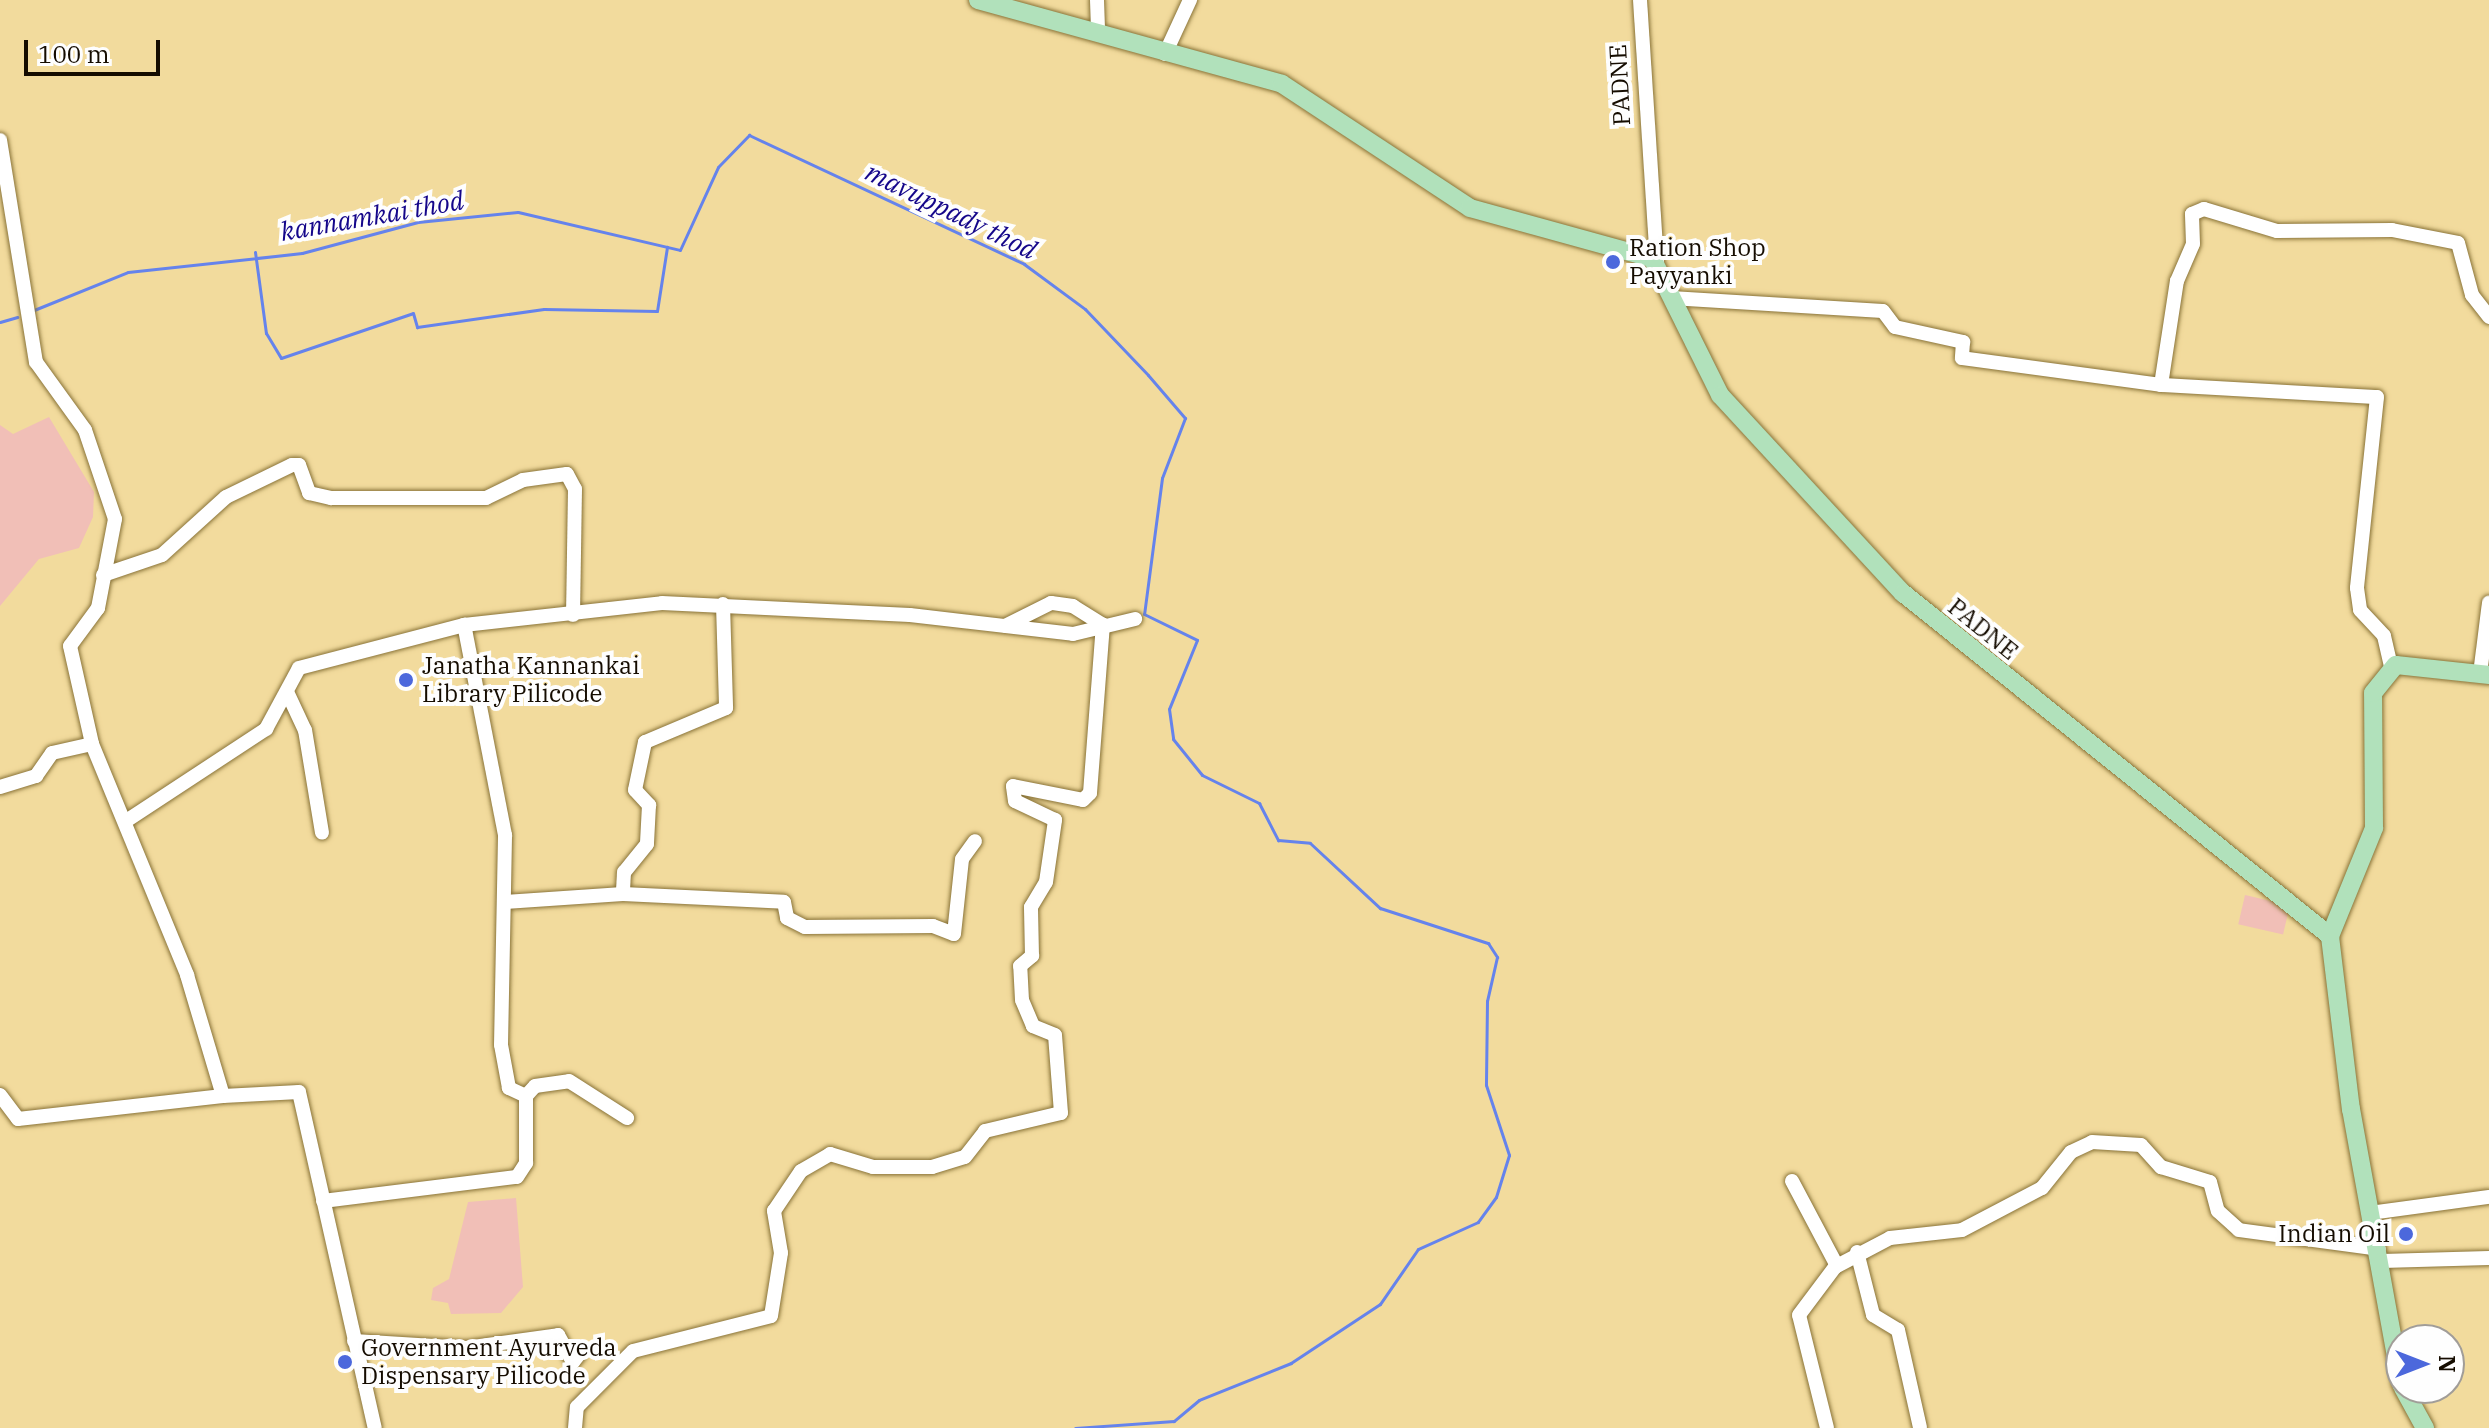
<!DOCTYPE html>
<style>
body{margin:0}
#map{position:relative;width:2489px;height:1428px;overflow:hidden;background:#f2db9d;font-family:"IBM Plex Serif",serif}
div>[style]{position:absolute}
.green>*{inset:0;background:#f1bfb7;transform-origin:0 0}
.stream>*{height:3px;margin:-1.5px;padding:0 1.5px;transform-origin:1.5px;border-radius:1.5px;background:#6583ec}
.roads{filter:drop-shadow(0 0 2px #897338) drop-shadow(0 0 2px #897338)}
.minor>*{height:14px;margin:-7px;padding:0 7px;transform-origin:7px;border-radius:7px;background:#fff}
.major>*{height:18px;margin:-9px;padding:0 9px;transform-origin:9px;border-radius:9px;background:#b1e1bb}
.dots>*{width:22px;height:22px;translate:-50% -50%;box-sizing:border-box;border:4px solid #fefefe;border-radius:50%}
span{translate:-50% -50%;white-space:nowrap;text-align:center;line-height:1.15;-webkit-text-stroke:8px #fefefe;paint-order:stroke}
.street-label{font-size:24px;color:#150c00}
.poi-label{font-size:24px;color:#150c00}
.left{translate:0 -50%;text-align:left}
.right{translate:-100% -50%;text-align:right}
.water-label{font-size:26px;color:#14068a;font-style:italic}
.north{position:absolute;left:2385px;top:1324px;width:80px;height:80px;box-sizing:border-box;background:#fefefe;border:2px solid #a19d98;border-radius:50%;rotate:90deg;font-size:22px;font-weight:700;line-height:32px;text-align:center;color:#150c00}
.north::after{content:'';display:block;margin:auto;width:28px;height:36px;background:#4c68dc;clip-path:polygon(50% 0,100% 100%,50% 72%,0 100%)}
.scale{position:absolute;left:24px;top:40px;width:136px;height:36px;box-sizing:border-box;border:4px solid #150c00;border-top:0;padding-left:10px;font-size:24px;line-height:28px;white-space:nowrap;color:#150c00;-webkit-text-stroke:6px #fefefe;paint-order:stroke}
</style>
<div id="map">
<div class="green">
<div style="clip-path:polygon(49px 417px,94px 492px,93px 517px,79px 548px,39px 559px,0 606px,0 425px,13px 434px)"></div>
<div style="left:2245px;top:895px;width:46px;height:30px;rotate:13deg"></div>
<div style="clip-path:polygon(516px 1198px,523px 1287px,501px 1313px,451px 1314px,448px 1303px,431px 1300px,433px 1288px,449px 1279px,468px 1202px)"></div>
</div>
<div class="stream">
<div style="left:255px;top:252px;width:82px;rotate:82.3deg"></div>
<div style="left:266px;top:333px;width:29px;rotate:59deg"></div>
<div style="left:281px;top:358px;width:139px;rotate:-18.8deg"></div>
<div style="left:413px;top:313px;width:15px;rotate:74deg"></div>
<div style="left:417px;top:327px;width:128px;rotate:-8.1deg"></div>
<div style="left:544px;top:309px;width:113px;rotate:1deg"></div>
<div style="left:657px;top:311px;width:65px;rotate:-81.1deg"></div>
<div style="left:34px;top:310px;width:101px;rotate:-22deg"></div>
<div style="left:128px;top:272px;width:175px;rotate:-6.2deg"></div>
<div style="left:302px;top:253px;width:120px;rotate:-15deg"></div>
<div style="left:418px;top:222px;width:100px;rotate:-5.7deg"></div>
<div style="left:518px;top:212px;width:166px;rotate:13.2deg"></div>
<div style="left:680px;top:250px;width:91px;rotate:-65.4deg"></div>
<div style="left:718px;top:167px;width:45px;rotate:-45.9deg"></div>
<div style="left:749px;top:135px;width:304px;rotate:25.1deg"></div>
<div style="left:1024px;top:264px;width:76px;rotate:36.4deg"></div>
<div style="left:1085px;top:309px;width:91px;rotate:46.3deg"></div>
<div style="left:1148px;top:375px;width:57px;rotate:49.3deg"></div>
<div style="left:1185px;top:418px;width:64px;rotate:111deg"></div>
<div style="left:1162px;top:478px;width:137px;rotate:97.5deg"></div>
<div style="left:1144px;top:614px;width:59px;rotate:26.1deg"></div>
<div style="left:1197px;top:640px;width:74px;rotate:112.1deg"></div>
<div style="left:1169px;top:709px;width:30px;rotate:82deg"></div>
<div style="left:1173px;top:739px;width:46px;rotate:51.1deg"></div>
<div style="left:1202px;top:775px;width:64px;rotate:26.2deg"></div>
<div style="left:1259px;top:803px;width:42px;rotate:62.8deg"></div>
<div style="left:1278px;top:840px;width:32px;rotate:5deg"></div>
<div style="left:1310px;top:843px;width:96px;rotate:42.9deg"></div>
<div style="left:1380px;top:908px;width:114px;rotate:18deg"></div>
<div style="left:1488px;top:943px;width:17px;rotate:57deg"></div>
<div style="left:1497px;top:957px;width:45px;rotate:102.8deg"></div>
<div style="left:1487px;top:1001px;width:84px;rotate:90.7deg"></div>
<div style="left:1486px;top:1085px;width:74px;rotate:71.8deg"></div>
<div style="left:1509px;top:1155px;width:44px;rotate:107.2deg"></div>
<div style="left:1496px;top:1197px;width:31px;rotate:126deg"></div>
<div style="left:1478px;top:1222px;width:66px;rotate:155.8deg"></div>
<div style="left:1418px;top:1249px;width:67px;rotate:124.6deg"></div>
<div style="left:1380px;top:1304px;width:107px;rotate:146.5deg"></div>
<div style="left:1291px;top:1363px;width:99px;rotate:158.1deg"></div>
<div style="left:1199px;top:1400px;width:33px;rotate:140deg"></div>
<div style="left:1174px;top:1421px;width:99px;rotate:176deg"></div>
<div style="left:0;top:322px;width:18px;rotate:-16deg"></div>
</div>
<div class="roads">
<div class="minor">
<div style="left:1097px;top:0;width:34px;rotate:88deg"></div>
<div style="left:1640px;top:0;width:263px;rotate:86.3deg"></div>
<div style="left:1165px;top:54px;width:60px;rotate:-65.2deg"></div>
<div style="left:0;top:140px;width:225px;rotate:80.8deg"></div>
<div style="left:36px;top:362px;width:84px;rotate:54.2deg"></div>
<div style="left:85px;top:430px;width:94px;rotate:71.4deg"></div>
<div style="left:115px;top:519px;width:91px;rotate:100.8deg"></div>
<div style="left:98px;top:608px;width:47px;rotate:126.4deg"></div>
<div style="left:70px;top:646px;width:100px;rotate:77.3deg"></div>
<div style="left:92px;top:744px;width:250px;rotate:67.6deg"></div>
<div style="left:187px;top:975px;width:126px;rotate:73.4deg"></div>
<div style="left:223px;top:1096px;width:76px;rotate:-3deg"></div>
<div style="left:299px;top:1092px;width:344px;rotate:77.3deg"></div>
<div style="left:1671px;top:298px;width:212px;rotate:3.5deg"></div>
<div style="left:1883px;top:311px;width:20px;rotate:53deg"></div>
<div style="left:1895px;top:327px;width:70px;rotate:12.4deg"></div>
<div style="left:1963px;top:342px;width:16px;rotate:94deg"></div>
<div style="left:1962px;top:358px;width:201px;rotate:7.7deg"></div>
<div style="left:2161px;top:385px;width:105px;rotate:-81.3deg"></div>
<div style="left:2177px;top:281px;width:40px;rotate:-66.6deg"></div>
<div style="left:2193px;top:244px;width:30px;rotate:-92deg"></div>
<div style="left:2192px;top:214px;width:13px;rotate:-23deg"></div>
<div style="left:2204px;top:209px;width:76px;rotate:16.8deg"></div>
<div style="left:2277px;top:231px;width:115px;rotate:-0.5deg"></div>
<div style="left:2392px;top:230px;width:67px;rotate:11.1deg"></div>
<div style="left:2458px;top:243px;width:54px;rotate:74.9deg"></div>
<div style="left:2472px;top:295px;width:28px;rotate:52deg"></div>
<div style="left:2161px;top:385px;width:216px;rotate:3.2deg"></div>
<div style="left:2377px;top:397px;width:192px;rotate:96deg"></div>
<div style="left:2357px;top:588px;width:22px;rotate:82deg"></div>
<div style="left:2360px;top:610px;width:35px;rotate:47deg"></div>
<div style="left:2384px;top:636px;width:35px;rotate:77deg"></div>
<div style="left:103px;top:575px;width:62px;rotate:-18.7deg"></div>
<div style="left:162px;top:555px;width:86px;rotate:-42.2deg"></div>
<div style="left:226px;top:497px;width:73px;rotate:-25.9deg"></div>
<div style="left:292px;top:465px;width:7px"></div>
<div style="left:299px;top:465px;width:30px;rotate:70deg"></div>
<div style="left:309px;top:493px;width:23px;rotate:13deg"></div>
<div style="left:331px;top:498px;width:155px"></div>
<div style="left:486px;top:498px;width:41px;rotate:-25.9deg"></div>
<div style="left:523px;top:480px;width:44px;rotate:-7.8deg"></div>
<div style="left:567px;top:474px;width:17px;rotate:62deg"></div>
<div style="left:575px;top:489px;width:126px;rotate:90.9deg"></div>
<div style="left:723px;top:604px;width:104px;rotate:88.3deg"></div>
<div style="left:726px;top:708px;width:88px;rotate:157.2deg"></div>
<div style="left:645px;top:742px;width:49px;rotate:101.8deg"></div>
<div style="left:635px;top:790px;width:21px;rotate:47deg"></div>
<div style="left:649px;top:805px;width:39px;rotate:93deg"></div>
<div style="left:647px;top:844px;width:36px;rotate:129deg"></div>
<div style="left:624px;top:872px;width:22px;rotate:93deg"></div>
<div style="left:623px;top:894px;width:161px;rotate:2.8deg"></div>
<div style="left:784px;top:902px;width:16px;rotate:79deg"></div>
<div style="left:787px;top:918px;width:20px;rotate:27deg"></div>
<div style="left:805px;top:927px;width:128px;rotate:-0.4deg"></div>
<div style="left:933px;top:926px;width:22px;rotate:21deg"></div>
<div style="left:954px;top:934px;width:75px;rotate:-83.9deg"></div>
<div style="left:962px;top:859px;width:22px;rotate:-54deg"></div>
<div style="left:2480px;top:674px;width:72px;rotate:-82.8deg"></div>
<div style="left:288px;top:694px;width:40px;rotate:65deg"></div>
<div style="left:305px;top:730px;width:104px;rotate:80.6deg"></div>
<div style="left:0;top:787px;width:38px;rotate:-17deg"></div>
<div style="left:36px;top:776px;width:28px;rotate:-55deg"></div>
<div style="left:52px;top:753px;width:41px;rotate:-12.7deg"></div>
<div style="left:126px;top:821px;width:168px;rotate:-33.3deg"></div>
<div style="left:266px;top:729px;width:69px;rotate:-61.6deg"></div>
<div style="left:299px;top:668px;width:171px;rotate:-14.6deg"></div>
<div style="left:505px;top:902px;width:118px;rotate:-3.9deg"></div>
<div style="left:0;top:1095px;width:30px;rotate:53deg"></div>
<div style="left:18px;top:1119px;width:206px;rotate:-6.4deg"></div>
<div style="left:526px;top:1096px;width:19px;rotate:-155deg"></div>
<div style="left:509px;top:1088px;width:44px;rotate:-100.5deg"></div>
<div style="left:501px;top:1045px;width:210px;rotate:-88.9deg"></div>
<div style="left:505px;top:835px;width:214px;rotate:-101deg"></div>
<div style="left:464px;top:625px;width:199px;rotate:-6.3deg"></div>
<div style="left:662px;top:603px;width:248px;rotate:2.8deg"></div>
<div style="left:910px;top:615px;width:164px;rotate:6.6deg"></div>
<div style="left:1073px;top:634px;width:64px;rotate:-13.6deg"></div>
<div style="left:1792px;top:1181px;width:96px;rotate:62.1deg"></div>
<div style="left:323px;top:1201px;width:195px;rotate:-7.1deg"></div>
<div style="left:517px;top:1177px;width:17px;rotate:-57deg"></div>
<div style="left:526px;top:1163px;width:67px;rotate:-90deg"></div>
<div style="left:526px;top:1096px;width:13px;rotate:-48deg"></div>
<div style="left:535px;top:1086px;width:34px;rotate:-8deg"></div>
<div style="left:569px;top:1081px;width:69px;rotate:32.5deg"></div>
<div style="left:2370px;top:1213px;width:120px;rotate:-7.7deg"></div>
<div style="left:1857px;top:1252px;width:65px;rotate:75.7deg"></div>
<div style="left:1873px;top:1315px;width:29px;rotate:31deg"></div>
<div style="left:1898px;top:1330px;width:100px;rotate:77.3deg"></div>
<div style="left:2382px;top:1261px;width:107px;rotate:-1.6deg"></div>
<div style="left:354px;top:1341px;width:112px;rotate:3.6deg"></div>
<div style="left:466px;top:1348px;width:93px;rotate:-8deg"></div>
<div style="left:558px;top:1335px;width:31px;rotate:61deg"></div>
<div style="left:573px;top:1362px;width:11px;rotate:-52deg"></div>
<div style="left:575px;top:1428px;width:21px;rotate:-85deg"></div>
<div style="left:577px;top:1407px;width:79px;rotate:-45deg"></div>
<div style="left:633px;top:1351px;width:142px;rotate:-14.2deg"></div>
<div style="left:771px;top:1316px;width:64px;rotate:-81deg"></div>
<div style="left:781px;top:1253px;width:43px;rotate:-99.5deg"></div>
<div style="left:774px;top:1211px;width:48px;rotate:-56deg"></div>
<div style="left:801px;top:1171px;width:34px;rotate:-30deg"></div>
<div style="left:830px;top:1154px;width:45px;rotate:16.8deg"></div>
<div style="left:873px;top:1167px;width:59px"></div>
<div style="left:932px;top:1167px;width:34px;rotate:-17deg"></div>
<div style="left:965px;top:1157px;width:33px;rotate:-52deg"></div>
<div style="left:985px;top:1131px;width:78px;rotate:-13.3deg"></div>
<div style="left:1061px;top:1113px;width:78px;rotate:-94.4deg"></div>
<div style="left:1055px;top:1035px;width:24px;rotate:-158deg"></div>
<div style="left:1033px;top:1026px;width:28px;rotate:-113deg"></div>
<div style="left:1022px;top:1000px;width:34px;rotate:-93deg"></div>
<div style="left:1020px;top:966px;width:16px;rotate:-40deg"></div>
<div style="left:1032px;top:956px;width:49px;rotate:-91.2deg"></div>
<div style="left:1031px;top:907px;width:29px;rotate:-59deg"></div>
<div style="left:1046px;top:882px;width:63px;rotate:-81.7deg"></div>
<div style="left:1055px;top:820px;width:44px;rotate:-154.6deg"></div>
<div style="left:1015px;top:801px;width:15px;rotate:-98deg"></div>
<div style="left:1013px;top:786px;width:71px;rotate:11.3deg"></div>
<div style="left:1083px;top:800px;width:10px;rotate:-45deg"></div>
<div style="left:1090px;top:793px;width:169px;rotate:-85.6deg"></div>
<div style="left:1103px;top:625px;width:36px;rotate:-148deg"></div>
<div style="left:1073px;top:606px;width:22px;rotate:-172deg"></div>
<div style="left:1051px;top:603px;width:51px;rotate:153.4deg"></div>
<div style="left:1827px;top:1428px;width:116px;rotate:-103.9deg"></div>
<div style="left:1799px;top:1315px;width:60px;rotate:-53.1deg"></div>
<div style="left:1835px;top:1267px;width:62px;rotate:-27.8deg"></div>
<div style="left:1890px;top:1238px;width:72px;rotate:-6.3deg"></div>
<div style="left:1962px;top:1230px;width:90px;rotate:-27.7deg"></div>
<div style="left:2042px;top:1188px;width:46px;rotate:-51.1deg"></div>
<div style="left:2071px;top:1152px;width:23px;rotate:-25deg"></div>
<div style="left:2092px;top:1142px;width:49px;rotate:3.5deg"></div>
<div style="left:2141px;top:1145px;width:30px;rotate:48deg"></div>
<div style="left:2161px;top:1167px;width:51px;rotate:17deg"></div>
<div style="left:2210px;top:1182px;width:30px;rotate:75deg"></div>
<div style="left:2218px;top:1211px;width:28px;rotate:42deg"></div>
<div style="left:2239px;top:1230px;width:141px;rotate:7.7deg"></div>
</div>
<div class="major">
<div style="left:978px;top:0;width:315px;rotate:15.4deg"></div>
<div style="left:1282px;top:84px;width:225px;rotate:33.4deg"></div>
<div style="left:1470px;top:208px;width:189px;rotate:15.4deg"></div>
<div style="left:1652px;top:258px;width:153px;rotate:63.6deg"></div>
<div style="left:1720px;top:395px;width:270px;rotate:47.3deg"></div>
<div style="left:1903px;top:593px;width:548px;rotate:38.77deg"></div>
<div style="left:2401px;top:1384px;width:279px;rotate:-100.3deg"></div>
<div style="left:2351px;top:1110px;width:175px;rotate:-96.9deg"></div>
<div style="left:2330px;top:936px;width:117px;rotate:-67.8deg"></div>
<div style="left:2374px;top:828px;width:135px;rotate:-90.4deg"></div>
<div style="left:2373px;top:693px;width:36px;rotate:-51deg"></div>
<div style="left:2396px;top:665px;width:94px;rotate:6.1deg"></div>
<div style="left:2403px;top:1388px;width:46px;rotate:61.2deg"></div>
</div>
</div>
<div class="dots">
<div style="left:1613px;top:262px;background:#4c68dc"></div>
<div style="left:406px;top:680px;background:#4c68dc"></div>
<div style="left:2406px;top:1234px;background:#4c68dc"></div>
<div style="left:345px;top:1362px;background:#4c68dc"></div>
</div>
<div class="street-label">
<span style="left:1620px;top:85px;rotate:-93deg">PADNE</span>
<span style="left:1983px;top:629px;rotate:39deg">PADNE</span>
</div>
<div class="poi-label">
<span class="left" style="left:1629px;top:262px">Ration Shop<br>Payyanki</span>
<span class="left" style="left:422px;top:680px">Janatha Kannankai<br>Library Pilicode</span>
<span class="right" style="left:2390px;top:1234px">Indian Oil</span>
<span class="left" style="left:361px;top:1362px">Government Ayurveda<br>Dispensary Pilicode</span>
</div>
<div class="water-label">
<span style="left:951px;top:211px;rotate:26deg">mavuppady thod</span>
<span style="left:372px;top:216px;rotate:-10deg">kannamkai thod</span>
</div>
<div class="north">N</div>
<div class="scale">100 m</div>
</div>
